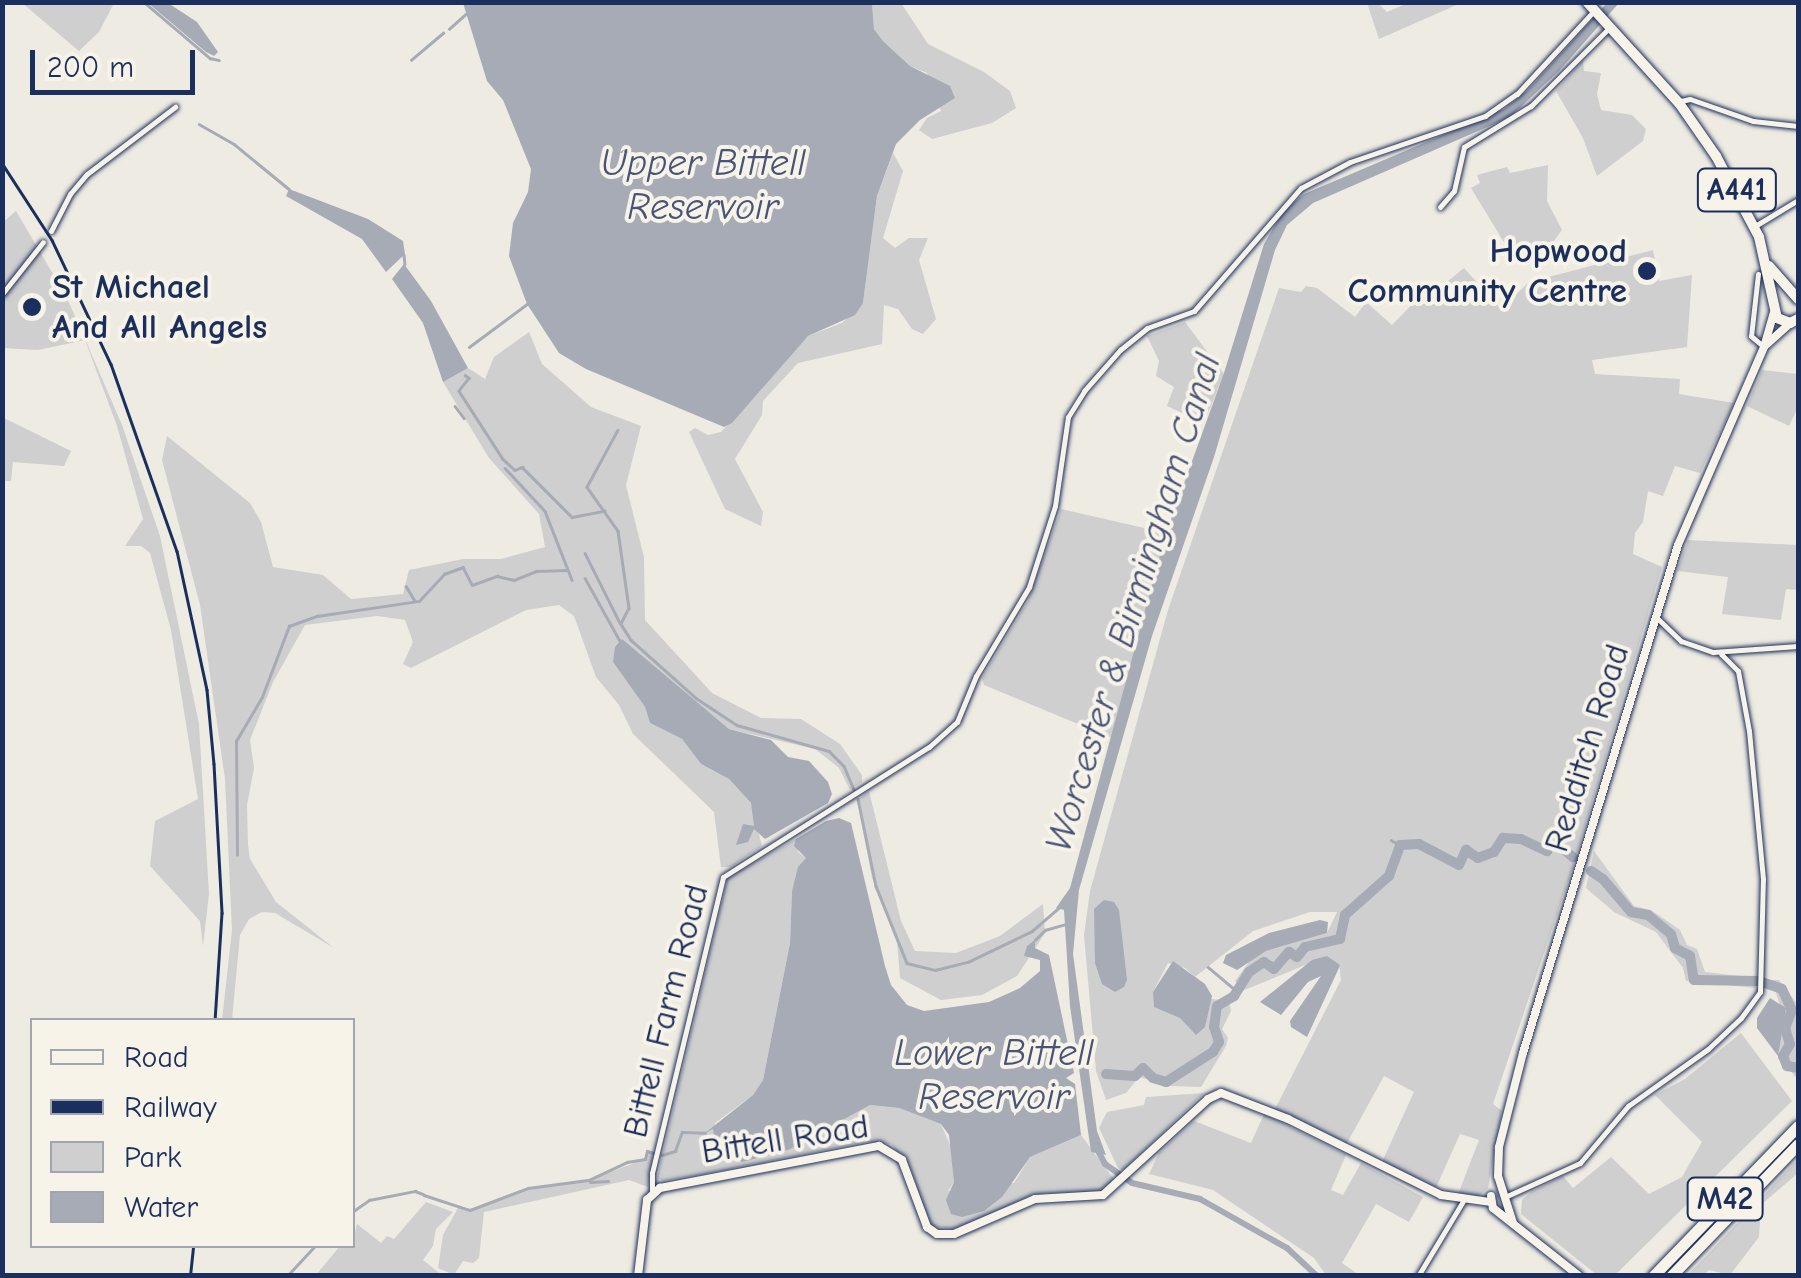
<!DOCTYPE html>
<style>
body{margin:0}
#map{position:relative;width:1801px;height:1278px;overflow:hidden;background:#eeebe2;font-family:"Comic Neue",sans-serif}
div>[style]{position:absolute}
.green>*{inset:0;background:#cfcfcf}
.water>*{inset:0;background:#a6abb5}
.stream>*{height:2.5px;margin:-1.25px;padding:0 1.25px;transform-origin:1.25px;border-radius:1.25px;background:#a6abb5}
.canal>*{height:6px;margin:-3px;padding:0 3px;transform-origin:3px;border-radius:3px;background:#a6abb5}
.river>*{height:10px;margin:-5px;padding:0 5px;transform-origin:5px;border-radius:5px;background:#a6abb5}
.roads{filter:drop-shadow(0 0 2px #1b2f5e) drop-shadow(0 0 2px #1b2f5e)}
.minor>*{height:5px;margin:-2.5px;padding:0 2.5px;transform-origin:2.5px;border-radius:2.5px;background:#f7f3e8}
.secondary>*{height:8px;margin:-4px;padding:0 4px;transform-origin:4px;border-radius:4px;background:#f7f3e8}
.trunk>*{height:10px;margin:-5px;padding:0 5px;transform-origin:5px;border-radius:5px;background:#f7f3e8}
.motorway>*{height:11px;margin:-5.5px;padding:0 5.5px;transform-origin:5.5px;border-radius:5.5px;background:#f7f3e8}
.rail>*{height:2.5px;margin:-1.25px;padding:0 1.25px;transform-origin:1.25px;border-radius:1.25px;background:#1b2f5e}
.dots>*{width:28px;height:28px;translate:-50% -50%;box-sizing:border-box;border:5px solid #f7f3e8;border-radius:50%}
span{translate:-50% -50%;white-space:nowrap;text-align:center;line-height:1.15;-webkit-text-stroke:8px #f7f3e8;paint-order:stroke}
.shield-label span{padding:2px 8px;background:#f7f3e8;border:2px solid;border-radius:8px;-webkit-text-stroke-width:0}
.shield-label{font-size:32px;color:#1b2f5e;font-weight:700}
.poi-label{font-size:35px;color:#1b2f5e;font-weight:700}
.right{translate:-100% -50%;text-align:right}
.left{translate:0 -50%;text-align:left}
.street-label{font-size:35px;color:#1b2f5e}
.water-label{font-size:38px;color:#455478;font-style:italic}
.frame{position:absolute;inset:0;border:5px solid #1b2f5e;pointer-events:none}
.legend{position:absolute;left:30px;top:1018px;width:325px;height:230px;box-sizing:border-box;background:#f7f3e8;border:2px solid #9fa5b1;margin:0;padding:12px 18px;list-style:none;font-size:30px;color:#1b2f5e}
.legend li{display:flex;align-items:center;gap:20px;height:50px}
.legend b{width:50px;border:2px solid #9fa5b1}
.scale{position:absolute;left:30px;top:50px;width:165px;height:45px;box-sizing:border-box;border:5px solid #1b2f5e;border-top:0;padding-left:12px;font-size:30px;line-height:35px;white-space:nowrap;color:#1b2f5e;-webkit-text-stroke:8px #f7f3e8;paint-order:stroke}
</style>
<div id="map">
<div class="green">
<div style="clip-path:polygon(22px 3px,114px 3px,99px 32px,79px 51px)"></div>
<div style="clip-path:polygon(872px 3px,901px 3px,928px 44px,984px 72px,1010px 91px,1016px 108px,992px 123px,932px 139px,919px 130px,927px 118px,941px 111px,927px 73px,910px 66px,883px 41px,874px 29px)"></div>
<div style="clip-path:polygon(1367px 3px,1378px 3px,1387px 12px,1408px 3px,1461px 3px,1379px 39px)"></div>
<div style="clip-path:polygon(1583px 60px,1584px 71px,1601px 73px,1597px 94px,1601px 110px,1632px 115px,1646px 129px,1643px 141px,1597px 176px,1583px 138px,1556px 91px)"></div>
<div style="clip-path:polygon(893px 153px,903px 171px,883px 238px,895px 248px,909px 238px,928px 238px,919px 260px,936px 319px,923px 334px,912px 329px,898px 309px,884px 305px,882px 344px,798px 363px,763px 401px,762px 415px,735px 459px,763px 512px,761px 526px,725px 509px,689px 432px,695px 428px,708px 435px,721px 432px,808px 336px,842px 323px,863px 303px,877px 196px)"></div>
<div style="clip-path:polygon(1548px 165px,1547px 201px,1562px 230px,1546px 252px,1516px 262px,1471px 188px,1480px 183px,1477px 175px,1507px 167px,1510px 173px)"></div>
<div style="clip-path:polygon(16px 211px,66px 296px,85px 339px,122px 425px,160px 536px,199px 724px,209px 894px,203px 946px,200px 921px,150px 866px,155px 821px,198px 799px,171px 630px,150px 553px,141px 546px,125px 546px,143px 519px,117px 426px,85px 340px,38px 350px,3px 348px,2px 223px)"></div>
<div style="clip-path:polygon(1653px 250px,1659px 281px,1692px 275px,1687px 347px,1592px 360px,1595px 374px,1680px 379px,1679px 394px,1734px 403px,1700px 473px,1675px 466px,1663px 496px,1648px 491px,1643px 522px,1635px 533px,1633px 554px,1662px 567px,1571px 873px,1493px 1104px,1502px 1111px,1488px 1188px,1475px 1199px,1457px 1197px,1479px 1140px,1460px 1134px,1435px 1190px,1381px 1164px,1414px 1092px,1384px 1076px,1346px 1145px,1274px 1111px,1341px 980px,1339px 965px,1327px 956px,1242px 991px,1235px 981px,1251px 959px,1266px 951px,1327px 933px,1337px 912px,1310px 912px,1253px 931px,1195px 977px,1185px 968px,1168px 963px,1153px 992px,1229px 1001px,1231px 1011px,1222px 1029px,1228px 1038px,1226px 1046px,1201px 1087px,1171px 1086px,1139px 1077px,1126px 1093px,1106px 1100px,1096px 1071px,1084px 935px,1090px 891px,1168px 610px,1279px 288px,1301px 292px,1306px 286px,1317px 288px,1355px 317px,1366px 302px,1392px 325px,1428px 288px,1436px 291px,1464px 268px,1501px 309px,1529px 282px)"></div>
<div style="clip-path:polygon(1185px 322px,1224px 374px,1204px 423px,1167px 406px,1174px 387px,1156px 376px,1159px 361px,1147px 336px)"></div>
<div style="clip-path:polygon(529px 332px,542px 364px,591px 407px,641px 426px,626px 485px,644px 557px,645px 620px,712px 693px,761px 718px,801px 719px,840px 744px,862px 775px,862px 782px,850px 790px,839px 768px,815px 749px,729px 729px,621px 640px,613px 662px,645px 707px,650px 723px,682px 739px,701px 764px,729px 779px,751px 803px,762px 846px,731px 867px,721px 867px,714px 812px,633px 734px,619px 705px,596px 677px,574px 616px,559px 605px,526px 610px,411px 668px,403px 664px,413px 642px,405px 620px,377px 616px,305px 625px,273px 682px,250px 740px,254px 768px,247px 805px,248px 845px,250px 859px,276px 902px,334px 948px,275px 913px,262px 912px,249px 919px,240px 935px,232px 1020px,222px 1020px,232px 930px,225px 779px,200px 605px,162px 460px,167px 436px,250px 503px,261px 522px,273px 567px,323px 575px,351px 599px,403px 594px,409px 570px,463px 559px,501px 559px,545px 547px,539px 514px,489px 458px,443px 382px,468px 368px,485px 379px,494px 357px)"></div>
<div style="clip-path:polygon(1762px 370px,1798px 374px,1798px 407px,1789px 426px,1747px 406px)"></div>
<div style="clip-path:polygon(4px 418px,71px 451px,64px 466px,13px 462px,11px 481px,3px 481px)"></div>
<div style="clip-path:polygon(1061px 509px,1166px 533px,1112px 738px,984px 685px,982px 678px,1028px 601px)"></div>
<div style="clip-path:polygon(1688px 540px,1798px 545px,1798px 590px,1786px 589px,1781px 620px,1722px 614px,1728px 577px,1677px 571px)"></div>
<div style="clip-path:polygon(869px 791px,901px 921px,915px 951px,956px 953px,1000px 936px,1043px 904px,1045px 933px,1017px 976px,982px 995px,941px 1000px,900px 978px,897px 941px,872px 878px,857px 800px)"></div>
<div style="clip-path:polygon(796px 839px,798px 852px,806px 858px,792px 891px,790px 943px,763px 1080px,753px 1095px,715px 1123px,716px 1148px,739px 1162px,787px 1150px,870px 1105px,899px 1108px,941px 1124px,952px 1150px,954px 1182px,948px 1191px,1014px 1183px,1030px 1157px,1081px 1135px,1115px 1181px,1101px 1192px,1046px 1193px,955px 1229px,934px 1227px,928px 1220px,910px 1167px,891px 1144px,866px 1142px,708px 1173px,663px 1181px,657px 1178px,728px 877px)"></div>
<div style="clip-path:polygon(1594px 851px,1634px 906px,1651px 910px,1680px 930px,1687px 945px,1697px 949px,1705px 972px,1757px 978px,1755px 988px,1686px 981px,1683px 968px,1656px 932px,1614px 912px,1586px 888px)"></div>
<div style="clip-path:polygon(1772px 980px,1779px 980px,1798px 1005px,1798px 1080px,1778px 1056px,1782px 1012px)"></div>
<div style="clip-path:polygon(1741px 1033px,1792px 1101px,1615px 1275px,1597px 1275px,1521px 1214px,1522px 1200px,1531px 1192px,1563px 1176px,1573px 1188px,1611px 1157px,1649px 1194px,1682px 1177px,1702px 1142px,1655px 1095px,1685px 1079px)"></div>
<div style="clip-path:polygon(1204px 1093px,1123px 1170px,1118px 1168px,1099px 1128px,1107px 1112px,1144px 1105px,1146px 1097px)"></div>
<div style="clip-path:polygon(1264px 1114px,1346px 1155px,1331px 1190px,1343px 1195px,1361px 1163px,1423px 1197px,1409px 1222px,1376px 1204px,1342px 1263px,1359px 1275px,1326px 1275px,1314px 1258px,1213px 1190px,1149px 1174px,1159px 1153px,1194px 1121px,1251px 1143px)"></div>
<div style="clip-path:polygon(647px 1151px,654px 1153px,648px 1187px,629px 1180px,484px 1212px,479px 1258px,473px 1263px,463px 1261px,454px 1275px,438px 1268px,443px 1235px,459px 1206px,471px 1209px,528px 1188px,589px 1180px,645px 1159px)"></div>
<div style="clip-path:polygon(1798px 1159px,1798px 1173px,1761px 1205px,1759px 1237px,1730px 1275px,1709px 1270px,1703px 1275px,1688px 1275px)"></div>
<div style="clip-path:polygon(426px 1202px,453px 1212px,436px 1229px,433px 1246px,423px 1260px,442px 1275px,316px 1275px,340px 1246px,352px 1246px,357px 1224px,381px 1243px,387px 1236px,394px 1239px)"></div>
</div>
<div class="water">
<div style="clip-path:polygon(148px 3px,168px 3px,197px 22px,218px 52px,214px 56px,206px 52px)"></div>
<div style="clip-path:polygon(463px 3px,872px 3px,874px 29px,883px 41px,910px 66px,950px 86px,955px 98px,920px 120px,896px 144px,877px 196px,863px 303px,855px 315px,808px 336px,732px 423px,724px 427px,586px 369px,559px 353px,527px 304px,509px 256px,513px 223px,528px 192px,531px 169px,503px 100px,487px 81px)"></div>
<div style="clip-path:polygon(1607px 3px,1619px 3px,1559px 71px,1510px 117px,1313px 203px,1287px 225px,1275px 250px,1214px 457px,1152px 636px,1079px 890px,1073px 954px,1097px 1131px,1106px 1155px,1091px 1152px,1070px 1006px,1064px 910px,1056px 908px,1070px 888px,1166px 533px,1224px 373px,1264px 244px,1282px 213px,1304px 194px,1504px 109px,1528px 90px)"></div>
<div style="clip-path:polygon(289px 189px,368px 219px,403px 241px,405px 254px,386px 272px,362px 239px,286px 196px)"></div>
<div style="clip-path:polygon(404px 264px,431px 301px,468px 368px,443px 382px,423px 323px,392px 279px)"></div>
<div style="clip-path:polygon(622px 639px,729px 729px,771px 740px,788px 757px,809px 761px,828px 782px,832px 794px,828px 803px,765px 839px,754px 829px,748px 842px,736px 845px,743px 824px,754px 826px,751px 803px,729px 779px,701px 764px,682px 739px,650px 723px,645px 707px,613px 662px,615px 647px)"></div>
<div style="clip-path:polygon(839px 818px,851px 823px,885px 966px,891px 985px,907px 1005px,924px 1011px,989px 1002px,1020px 988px,1040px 971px,1040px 960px,1024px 956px,1027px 946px,1035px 940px,1035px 948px,1049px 955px,1074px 1073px,1066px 1078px,1075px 1084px,1081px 1135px,1030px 1157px,1002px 1197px,984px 1211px,962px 1217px,951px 1214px,946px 1200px,954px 1182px,949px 1135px,941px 1124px,899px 1108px,870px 1105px,788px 1150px,742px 1162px,716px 1148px,713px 1129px,705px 1133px,753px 1095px,763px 1080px,790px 943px,792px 891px,798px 867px,806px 858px,794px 846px,796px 839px,826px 821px)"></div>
<div style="clip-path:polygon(1104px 900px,1114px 902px,1119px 910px,1127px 980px,1124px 987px,1115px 992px,1102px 984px,1095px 963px,1094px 909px)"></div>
<div style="clip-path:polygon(1320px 920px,1328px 922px,1327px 933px,1266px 951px,1237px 970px,1223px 963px,1226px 955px,1269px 933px)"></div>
<div style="clip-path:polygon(1327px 956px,1340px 965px,1338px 970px,1307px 1037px,1291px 1027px,1290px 1021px,1321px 976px,1308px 982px,1281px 1015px,1260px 1002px,1312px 960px)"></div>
<div style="clip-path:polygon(1173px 961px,1205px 984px,1212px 996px,1205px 1027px,1196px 1035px,1180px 1018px,1154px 1007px,1153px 992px)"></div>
<div style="clip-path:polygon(1770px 998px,1786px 1008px,1778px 1056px,1757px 1028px,1757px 1018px)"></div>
</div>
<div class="stream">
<div style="left:144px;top:2px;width:87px;rotate:40.3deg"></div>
<div style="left:210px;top:58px;width:9px;rotate:13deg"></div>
<div style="left:449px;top:29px;width:24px;rotate:-42deg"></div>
<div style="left:411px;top:60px;width:42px;rotate:-40.2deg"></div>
<div style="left:199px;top:124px;width:40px;rotate:29.7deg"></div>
<div style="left:234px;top:144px;width:71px;rotate:39.3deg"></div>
<div style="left:404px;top:255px;width:9px;rotate:84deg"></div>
<div style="left:469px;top:347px;width:72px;rotate:-36.6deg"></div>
<div style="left:465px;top:375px;width:5px;rotate:37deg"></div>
<div style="left:469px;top:378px;width:16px;rotate:128deg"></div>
<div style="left:459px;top:391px;width:81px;rotate:57.1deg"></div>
<div style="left:503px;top:459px;width:16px;rotate:43deg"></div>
<div style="left:515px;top:470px;width:8px;rotate:-23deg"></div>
<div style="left:522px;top:467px;width:71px;rotate:45deg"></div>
<div style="left:572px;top:517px;width:33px;rotate:-11deg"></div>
<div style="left:455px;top:406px;width:15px;rotate:53deg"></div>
<div style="left:618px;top:430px;width:65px;rotate:118.5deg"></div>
<div style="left:587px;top:487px;width:54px;rotate:54.8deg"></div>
<div style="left:618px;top:531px;width:78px;rotate:81.9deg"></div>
<div style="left:629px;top:608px;width:18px;rotate:117deg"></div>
<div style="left:621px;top:624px;width:19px;rotate:58deg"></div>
<div style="left:631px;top:640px;width:87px;rotate:41.7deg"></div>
<div style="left:696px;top:698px;width:49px;rotate:33.4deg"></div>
<div style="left:737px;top:725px;width:96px;rotate:15.8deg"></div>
<div style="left:829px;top:751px;width:21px;rotate:45deg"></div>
<div style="left:844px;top:766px;width:25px;rotate:67deg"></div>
<div style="left:505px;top:468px;width:59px;rotate:47.1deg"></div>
<div style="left:545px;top:511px;width:74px;rotate:68.6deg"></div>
<div style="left:585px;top:553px;width:78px;rotate:63.4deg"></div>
<div style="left:585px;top:578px;width:72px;rotate:60.9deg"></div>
<div style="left:406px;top:586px;width:17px;rotate:59deg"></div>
<div style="left:858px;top:799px;width:89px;rotate:78.3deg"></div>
<div style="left:876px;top:886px;width:83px;rotate:68.1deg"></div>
<div style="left:907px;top:963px;width:29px;rotate:14deg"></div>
<div style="left:935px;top:970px;width:34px;rotate:-14deg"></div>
<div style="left:968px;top:962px;width:71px;rotate:-25.8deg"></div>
<div style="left:1032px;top:931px;width:37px;rotate:-41deg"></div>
<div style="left:1391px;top:840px;width:10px;rotate:29deg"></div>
<div style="left:237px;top:855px;width:114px;rotate:-90.5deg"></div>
<div style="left:236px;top:741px;width:51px;rotate:-59.4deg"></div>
<div style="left:262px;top:697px;width:76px;rotate:-69.2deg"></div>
<div style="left:289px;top:626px;width:30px;rotate:-20deg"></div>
<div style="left:317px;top:616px;width:103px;rotate:-8.4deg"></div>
<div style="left:419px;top:601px;width:37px;rotate:-47deg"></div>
<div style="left:444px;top:574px;width:20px;rotate:-20deg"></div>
<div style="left:463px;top:567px;width:20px;rotate:63deg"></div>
<div style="left:472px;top:585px;width:27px;rotate:-20deg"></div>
<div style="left:497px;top:576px;width:17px;rotate:13deg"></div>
<div style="left:514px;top:580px;width:24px;rotate:-22deg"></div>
<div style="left:536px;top:571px;width:31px;rotate:-2deg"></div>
<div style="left:1035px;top:940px;width:14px;rotate:-45deg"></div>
<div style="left:1045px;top:930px;width:19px;rotate:-16deg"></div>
<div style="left:1208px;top:967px;width:38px;rotate:40deg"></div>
<div style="left:662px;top:1155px;width:14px;rotate:-17deg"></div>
<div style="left:675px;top:1151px;width:20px;rotate:-70deg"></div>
<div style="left:682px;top:1132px;width:23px;rotate:2deg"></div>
<div style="left:590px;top:1182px;width:18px;rotate:-3deg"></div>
<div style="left:424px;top:1195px;width:48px;rotate:18.1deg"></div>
<div style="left:470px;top:1210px;width:62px;rotate:-20.8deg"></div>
<div style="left:528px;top:1188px;width:62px;rotate:-7.5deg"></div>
<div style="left:589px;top:1180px;width:42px;rotate:-25.3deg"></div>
<div style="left:627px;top:1162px;width:18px;rotate:-9deg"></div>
<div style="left:645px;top:1159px;width:8px;rotate:-76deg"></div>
<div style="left:647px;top:1151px;width:7px;rotate:16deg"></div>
<div style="left:352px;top:1212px;width:21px;rotate:-35deg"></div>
<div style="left:369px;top:1200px;width:47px;rotate:-11.1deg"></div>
<div style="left:415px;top:1191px;width:9px;rotate:21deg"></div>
<div style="left:287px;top:1276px;width:41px;rotate:-47deg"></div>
</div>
<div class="canal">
<div style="left:1096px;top:1147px;width:19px;rotate:62deg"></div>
<div style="left:1105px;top:1164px;width:33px;rotate:35deg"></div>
<div style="left:1132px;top:1183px;width:70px;rotate:13.2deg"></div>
<div style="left:1200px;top:1199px;width:100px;rotate:29.4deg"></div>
<div style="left:1287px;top:1248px;width:41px;rotate:43deg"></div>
</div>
<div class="river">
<div style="left:1591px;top:871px;width:14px;rotate:34deg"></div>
<div style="left:1603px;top:879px;width:43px;rotate:49.7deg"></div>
<div style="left:1631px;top:912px;width:17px;rotate:10deg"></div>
<div style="left:1648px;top:915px;width:30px;rotate:40deg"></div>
<div style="left:1671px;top:934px;width:15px;rotate:74deg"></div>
<div style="left:1675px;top:948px;width:17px;rotate:28deg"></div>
<div style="left:1690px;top:956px;width:24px;rotate:81deg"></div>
<div style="left:1694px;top:980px;width:65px;rotate:0.9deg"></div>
<div style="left:1759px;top:981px;width:24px;rotate:19deg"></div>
<div style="left:1782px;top:989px;width:23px;rotate:65deg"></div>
<div style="left:1792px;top:1010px;width:19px;rotate:111deg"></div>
<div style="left:1785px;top:1028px;width:17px;rotate:73deg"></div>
<div style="left:1790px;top:1044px;width:14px;rotate:120deg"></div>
<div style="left:1783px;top:1056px;width:11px;rotate:68deg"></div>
<div style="left:1787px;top:1066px;width:11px;rotate:10deg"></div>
<div style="left:1106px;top:1074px;width:29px;rotate:4deg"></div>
<div style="left:1135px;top:1076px;width:11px;rotate:-45deg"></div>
<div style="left:1143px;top:1068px;width:14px;rotate:45deg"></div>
<div style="left:1153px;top:1078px;width:14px;rotate:17deg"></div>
<div style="left:1166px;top:1082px;width:56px;rotate:-32.6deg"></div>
<div style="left:1213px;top:1052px;width:12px;rotate:-59deg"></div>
<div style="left:1219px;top:1042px;width:16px;rotate:-108deg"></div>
<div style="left:1214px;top:1027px;width:21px;rotate:-82deg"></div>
<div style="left:1217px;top:1006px;width:20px;rotate:-30deg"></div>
<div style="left:1234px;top:996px;width:28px;rotate:-58deg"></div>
<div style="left:1249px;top:972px;width:18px;rotate:-34deg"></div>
<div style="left:1264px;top:962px;width:12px;rotate:35deg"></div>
<div style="left:1274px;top:969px;width:23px;rotate:-49deg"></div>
<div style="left:1289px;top:952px;width:9px;rotate:32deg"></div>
<div style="left:1297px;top:957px;width:13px;rotate:-51deg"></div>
<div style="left:1305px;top:947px;width:36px;rotate:-13deg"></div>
<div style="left:1340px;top:939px;width:25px;rotate:-78deg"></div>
<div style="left:1345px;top:915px;width:59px;rotate:-41.6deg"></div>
<div style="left:1389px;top:876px;width:33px;rotate:-70deg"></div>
<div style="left:1400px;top:845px;width:19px;rotate:-3deg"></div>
<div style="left:1419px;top:844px;width:45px;rotate:27.7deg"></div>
<div style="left:1459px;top:865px;width:17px;rotate:-65deg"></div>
<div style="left:1466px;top:850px;width:14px;rotate:34deg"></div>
<div style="left:1478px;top:858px;width:17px;rotate:-21deg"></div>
<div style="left:1494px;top:852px;width:17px;rotate:-57deg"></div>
<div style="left:1503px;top:838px;width:18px;rotate:3deg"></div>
<div style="left:1521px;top:839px;width:29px;rotate:25deg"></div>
<div style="left:1547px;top:851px;width:13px;rotate:-77deg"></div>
<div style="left:1550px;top:838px;width:30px;rotate:40deg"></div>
</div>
<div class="roads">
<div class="minor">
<div style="left:1681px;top:101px;width:9px;rotate:-13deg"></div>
<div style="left:1690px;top:99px;width:67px;rotate:19.2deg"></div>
<div style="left:1753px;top:121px;width:45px;rotate:6.3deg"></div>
<div style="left:1440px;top:207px;width:21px;rotate:-49deg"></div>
<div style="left:1454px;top:191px;width:45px;rotate:-77.2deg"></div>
<div style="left:1464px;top:147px;width:79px;rotate:-31.5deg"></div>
<div style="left:1531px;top:106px;width:112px;rotate:-45deg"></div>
<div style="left:1755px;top:226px;width:50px;rotate:-31.2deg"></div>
<div style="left:51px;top:231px;width:42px;rotate:-62.8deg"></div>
<div style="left:70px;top:194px;width:26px;rotate:-50deg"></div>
<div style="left:87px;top:174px;width:111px;rotate:-37.3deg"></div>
<div style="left:1758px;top:274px;width:62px;rotate:96.4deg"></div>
<div style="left:1751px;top:336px;width:17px;rotate:40deg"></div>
<div style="left:2px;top:294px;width:66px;rotate:-51.7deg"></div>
<div style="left:1656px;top:617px;width:35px;rotate:44deg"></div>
<div style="left:1681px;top:641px;width:34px;rotate:19deg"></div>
<div style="left:1713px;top:652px;width:85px;rotate:-4deg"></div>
<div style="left:652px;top:1192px;width:19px;rotate:-90deg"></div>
<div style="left:652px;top:1173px;width:304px;rotate:-76.5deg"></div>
<div style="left:723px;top:877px;width:244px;rotate:-32.3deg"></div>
<div style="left:929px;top:747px;width:38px;rotate:-42deg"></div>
<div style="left:957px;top:722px;width:50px;rotate:-67.6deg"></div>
<div style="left:976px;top:676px;width:104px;rotate:-59.2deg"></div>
<div style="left:1029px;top:587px;width:85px;rotate:-72.2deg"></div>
<div style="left:1055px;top:506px;width:90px;rotate:-81.7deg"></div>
<div style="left:1068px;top:417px;width:31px;rotate:-58deg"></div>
<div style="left:1084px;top:391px;width:55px;rotate:-48.7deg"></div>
<div style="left:1120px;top:350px;width:35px;rotate:-39deg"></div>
<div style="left:1147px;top:328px;width:50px;rotate:-19.9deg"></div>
<div style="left:1194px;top:311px;width:163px;rotate:-49deg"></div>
<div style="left:1301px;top:188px;width:55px;rotate:-28deg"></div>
<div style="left:1350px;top:162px;width:143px;rotate:-18.8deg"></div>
<div style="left:1485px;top:116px;width:39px;rotate:-35deg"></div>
<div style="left:1517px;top:94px;width:112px;rotate:-47.2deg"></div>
<div style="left:1507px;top:1196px;width:80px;rotate:-24.3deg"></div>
<div style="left:1580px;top:1163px;width:75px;rotate:-49.9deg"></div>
<div style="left:1628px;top:1106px;width:98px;rotate:-35.5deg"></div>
<div style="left:1708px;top:1049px;width:45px;rotate:-43.2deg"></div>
<div style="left:1741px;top:1018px;width:32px;rotate:-54deg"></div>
<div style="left:1760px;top:992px;width:113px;rotate:-88.5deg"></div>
<div style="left:1763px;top:879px;width:149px;rotate:-95.4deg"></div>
<div style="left:1749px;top:731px;width:61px;rotate:-100.4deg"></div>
<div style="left:1738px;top:671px;width:24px;rotate:-135deg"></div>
<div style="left:1418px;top:1276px;width:87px;rotate:-59deg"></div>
</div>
<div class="secondary">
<div style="left:1767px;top:344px;width:31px;rotate:-42deg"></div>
<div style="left:1491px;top:1196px;width:12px;rotate:81deg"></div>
<div style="left:1493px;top:1208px;width:110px;rotate:38.3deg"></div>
<div style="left:1513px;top:1223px;width:49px;rotate:-107.7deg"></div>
<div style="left:1498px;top:1176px;width:29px;rotate:-88deg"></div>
<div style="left:1499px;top:1147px;width:97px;rotate:-75.7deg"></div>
<div style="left:1523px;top:1053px;width:531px;rotate:-73.03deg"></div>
<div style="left:1678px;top:545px;width:216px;rotate:-66.5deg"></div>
<div style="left:1764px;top:347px;width:35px;rotate:-74deg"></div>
<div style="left:638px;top:1276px;width:77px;rotate:-83.2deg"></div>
<div style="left:647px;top:1200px;width:18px;rotate:-43deg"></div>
<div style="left:660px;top:1188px;width:223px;rotate:-10.9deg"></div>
<div style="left:879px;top:1146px;width:27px;rotate:31deg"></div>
<div style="left:902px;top:1160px;width:72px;rotate:69.5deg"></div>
<div style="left:927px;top:1227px;width:12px;rotate:35deg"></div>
<div style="left:937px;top:1234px;width:17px"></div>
<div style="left:954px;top:1234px;width:88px;rotate:-23.4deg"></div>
<div style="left:1035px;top:1199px;width:68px;rotate:-3.4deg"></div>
<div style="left:1103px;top:1195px;width:142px;rotate:-42.4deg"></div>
<div style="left:1208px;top:1099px;width:14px;rotate:-25deg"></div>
<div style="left:1221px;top:1093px;width:72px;rotate:21.2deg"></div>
<div style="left:1288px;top:1119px;width:171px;rotate:26.4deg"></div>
<div style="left:1441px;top:1195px;width:49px;rotate:8.1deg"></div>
</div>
<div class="trunk">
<div style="left:1587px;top:2px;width:137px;rotate:47.7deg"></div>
<div style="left:1679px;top:103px;width:65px;rotate:55.1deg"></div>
<div style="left:1716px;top:156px;width:92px;rotate:62deg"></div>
<div style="left:1759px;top:237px;width:83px;rotate:77.5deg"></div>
<div style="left:1777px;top:318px;width:14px;rotate:21deg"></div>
<div style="left:1790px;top:323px;width:9px;rotate:-27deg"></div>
<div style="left:1769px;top:266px;width:44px;rotate:48.7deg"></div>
</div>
<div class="motorway">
<div style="left:1653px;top:1276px;width:209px;rotate:-46deg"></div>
<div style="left:1671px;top:1276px;width:183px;rotate:-46.1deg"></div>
</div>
</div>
<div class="rail">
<div style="left:2px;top:163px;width:92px;rotate:57deg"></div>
<div style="left:52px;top:240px;width:137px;rotate:64.6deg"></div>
<div style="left:111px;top:364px;width:198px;rotate:70.6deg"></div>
<div style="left:177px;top:551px;width:142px;rotate:77.8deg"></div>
<div style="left:207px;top:690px;width:74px;rotate:84.6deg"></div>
<div style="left:214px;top:764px;width:149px;rotate:86.9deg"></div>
<div style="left:222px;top:913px;width:107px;rotate:93.7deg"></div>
<div style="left:190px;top:1276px;width:30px;rotate:-84deg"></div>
</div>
<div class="dots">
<div style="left:1647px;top:271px;background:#1b2f5e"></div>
<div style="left:32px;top:307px;background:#1b2f5e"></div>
</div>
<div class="shield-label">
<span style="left:1737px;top:190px">A441</span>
<span style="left:1725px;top:1199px">M42</span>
</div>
<div class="poi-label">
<span class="right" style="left:1627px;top:271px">Hopwood<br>Community Centre</span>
<span class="left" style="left:52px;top:307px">St Michael<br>And All Angels</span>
</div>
<div class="street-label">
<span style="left:1587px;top:748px;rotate:-73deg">Redditch Road</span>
<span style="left:666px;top:1011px;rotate:-76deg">Bittell Farm Road</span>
<span style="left:785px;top:1139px;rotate:-9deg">Bittell Road</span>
</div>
<div class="water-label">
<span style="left:703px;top:186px">Upper Bittell<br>Reservoir</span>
<span style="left:1134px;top:603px;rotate:-73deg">Worcester &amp; Birmingham Canal</span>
<span style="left:994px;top:1076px">Lower Bittell<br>Reservoir</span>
</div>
<div class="frame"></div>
<ul class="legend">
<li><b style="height:12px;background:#f7f3e8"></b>Road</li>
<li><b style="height:12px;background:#1b2f5e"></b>Railway</li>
<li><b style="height:28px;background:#cfcfcf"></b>Park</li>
<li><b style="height:28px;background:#a6abb5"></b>Water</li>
</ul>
<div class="scale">200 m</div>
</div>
